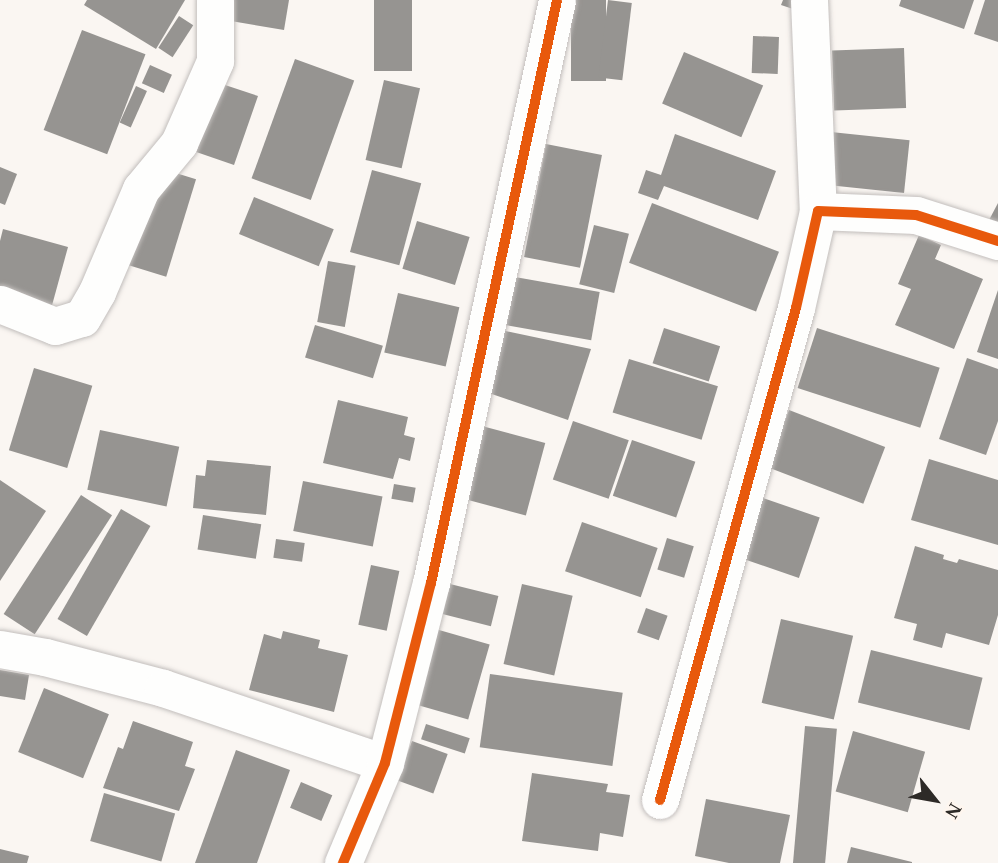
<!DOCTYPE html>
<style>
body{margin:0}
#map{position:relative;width:998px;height:863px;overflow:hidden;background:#faf6f2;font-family:Georgia,serif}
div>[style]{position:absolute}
.building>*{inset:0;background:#969491;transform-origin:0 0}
.roads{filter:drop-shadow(0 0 2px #c2bebc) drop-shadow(0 0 2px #c2bebc)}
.minor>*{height:37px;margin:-18.5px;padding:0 18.5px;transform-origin:18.5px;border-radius:18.5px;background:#fefefd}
.cycleway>*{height:10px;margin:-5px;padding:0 5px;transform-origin:5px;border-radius:5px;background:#e8590c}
span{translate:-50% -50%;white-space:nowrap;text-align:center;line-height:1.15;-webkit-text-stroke:7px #fef6ef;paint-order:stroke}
.north{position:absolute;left:900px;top:765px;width:70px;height:70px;-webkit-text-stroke:5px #fef6ef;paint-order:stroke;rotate:121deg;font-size:19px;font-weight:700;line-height:28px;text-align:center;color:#2d2a27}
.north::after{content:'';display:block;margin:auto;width:24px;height:32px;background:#2d2a27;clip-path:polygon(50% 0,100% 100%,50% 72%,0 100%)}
</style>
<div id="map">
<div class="building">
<div style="clip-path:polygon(87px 0,185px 0,156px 49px,84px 5px)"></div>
<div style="clip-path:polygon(228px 0,289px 0,284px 30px,225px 20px)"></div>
<div style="left:374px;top:0;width:38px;height:71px"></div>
<div style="left:571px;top:0;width:35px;height:81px"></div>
<div style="left:608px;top:0;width:24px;height:78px;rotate:7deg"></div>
<div style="clip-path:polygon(783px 0,800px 0,796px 10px,781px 5px)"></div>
<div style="clip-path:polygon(901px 0,974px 0,964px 29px,899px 6px)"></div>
<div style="clip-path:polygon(985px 0,998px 0,998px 42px,974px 34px)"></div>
<div style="left:179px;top:16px;width:17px;height:38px;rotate:33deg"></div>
<div style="left:82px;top:30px;width:68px;height:107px;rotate:21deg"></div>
<div style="left:753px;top:36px;width:26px;height:37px;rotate:2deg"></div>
<div style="left:904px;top:48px;width:60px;height:72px;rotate:88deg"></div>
<div style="left:684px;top:52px;width:86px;height:56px;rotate:23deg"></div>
<div style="left:295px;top:59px;width:63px;height:127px;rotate:20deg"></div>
<div style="left:150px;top:65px;width:24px;height:20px;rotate:24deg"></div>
<div style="left:384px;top:80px;width:37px;height:82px;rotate:13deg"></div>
<div style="clip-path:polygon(216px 82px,258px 96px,234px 165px,176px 145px)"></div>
<div style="left:136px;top:86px;width:12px;height:40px;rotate:24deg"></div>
<div style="left:831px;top:132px;width:79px;height:53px;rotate:6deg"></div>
<div style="clip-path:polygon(675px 134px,776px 171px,758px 220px,664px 186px,658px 200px,638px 193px,646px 170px,661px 175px)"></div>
<div style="left:546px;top:144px;width:57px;height:115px;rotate:11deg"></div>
<div style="left:153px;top:166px;width:45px;height:102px;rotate:17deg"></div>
<div style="clip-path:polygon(0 167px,17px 174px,5px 205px,0 203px)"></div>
<div style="left:372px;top:170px;width:51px;height:85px;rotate:15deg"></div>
<div style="left:254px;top:197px;width:86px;height:40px;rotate:22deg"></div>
<div style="left:652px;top:203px;width:136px;height:64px;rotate:21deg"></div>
<div style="clip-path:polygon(998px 203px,998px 227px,988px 222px)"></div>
<div style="left:417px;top:221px;width:55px;height:50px;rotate:17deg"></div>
<div style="left:594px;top:225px;width:36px;height:61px;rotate:14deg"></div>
<div style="clip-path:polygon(3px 229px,68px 247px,51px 309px,0 295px,0 241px)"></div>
<div style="clip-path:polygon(919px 235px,941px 245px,935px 259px,983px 279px,954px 349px,895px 325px,911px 289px,898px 284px)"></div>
<div style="left:328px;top:261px;width:28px;height:62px;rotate:10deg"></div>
<div style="left:515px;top:277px;width:86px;height:49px;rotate:10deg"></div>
<div style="clip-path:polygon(998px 290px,998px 359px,977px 352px)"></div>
<div style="left:398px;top:293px;width:63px;height:61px;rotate:13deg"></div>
<div style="left:315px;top:325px;width:71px;height:34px;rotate:17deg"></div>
<div style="left:664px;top:328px;width:59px;height:37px;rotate:18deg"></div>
<div style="left:817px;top:328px;width:129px;height:63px;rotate:18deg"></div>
<div style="clip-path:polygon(501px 330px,591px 349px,568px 420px,483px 391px)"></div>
<div style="clip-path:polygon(967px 358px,998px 369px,998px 421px,986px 455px,939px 439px)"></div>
<div style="left:629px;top:359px;width:93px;height:56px;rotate:17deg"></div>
<div style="left:34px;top:368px;width:61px;height:86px;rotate:17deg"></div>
<div style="clip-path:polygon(338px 400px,408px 417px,404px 435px,415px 438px,410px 461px,399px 458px,393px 479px,323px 463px)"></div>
<div style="left:789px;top:410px;width:103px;height:61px;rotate:21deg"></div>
<div style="left:573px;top:421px;width:59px;height:62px;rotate:19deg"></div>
<div style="left:467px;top:422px;width:81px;height:75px;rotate:15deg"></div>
<div style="left:100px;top:430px;width:81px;height:61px;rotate:12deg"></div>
<div style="left:632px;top:440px;width:67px;height:59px;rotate:19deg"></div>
<div style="clip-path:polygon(929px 459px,998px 480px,998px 545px,911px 520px)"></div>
<div style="clip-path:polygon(207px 460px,271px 466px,266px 515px,193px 508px,196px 475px,205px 476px)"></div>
<div style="clip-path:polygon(0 480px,46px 511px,0 581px)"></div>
<div style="left:303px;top:481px;width:81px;height:51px;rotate:11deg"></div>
<div style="left:394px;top:484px;width:22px;height:15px;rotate:10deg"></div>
<div style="left:81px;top:495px;width:37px;height:142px;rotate:33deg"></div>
<div style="left:763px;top:498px;width:60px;height:64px;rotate:19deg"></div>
<div style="left:121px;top:509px;width:34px;height:127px;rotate:30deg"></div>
<div style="left:203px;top:515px;width:59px;height:35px;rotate:9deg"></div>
<div style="left:582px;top:522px;width:80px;height:52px;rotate:19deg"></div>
<div style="left:667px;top:538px;width:28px;height:33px;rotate:17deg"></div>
<div style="left:276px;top:539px;width:29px;height:19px;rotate:8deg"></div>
<div style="clip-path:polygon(915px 546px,944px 555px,943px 559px,957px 563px,959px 559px,998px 570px,998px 615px,989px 645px,946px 633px,942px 648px,913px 640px,917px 624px,894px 618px)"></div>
<div style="left:371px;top:565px;width:29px;height:61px;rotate:12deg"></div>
<div style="left:446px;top:583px;width:54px;height:31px;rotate:14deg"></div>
<div style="left:522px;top:584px;width:52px;height:82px;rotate:13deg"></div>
<div style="left:646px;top:608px;width:23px;height:26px;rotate:20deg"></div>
<div style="left:781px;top:619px;width:74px;height:86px;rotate:13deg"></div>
<div style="left:432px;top:628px;width:60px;height:78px;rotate:16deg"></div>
<div style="clip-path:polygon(283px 631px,320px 640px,318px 648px,348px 655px,334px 712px,249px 690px,264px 634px,281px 639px)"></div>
<div style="left:871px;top:650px;width:115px;height:54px;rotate:14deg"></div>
<div style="clip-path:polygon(0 670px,29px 675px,25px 700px,0 696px)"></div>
<div style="left:490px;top:674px;width:134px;height:74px;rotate:8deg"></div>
<div style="left:44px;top:688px;width:70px;height:69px;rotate:22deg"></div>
<div style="clip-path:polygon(133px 721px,193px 742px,185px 766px,195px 769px,179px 811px,103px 788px,118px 747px,123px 749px)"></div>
<div style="left:426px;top:724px;width:46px;height:16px;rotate:18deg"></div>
<div style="left:805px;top:726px;width:32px;height:138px;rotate:5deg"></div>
<div style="left:853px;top:731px;width:75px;height:63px;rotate:16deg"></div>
<div style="left:412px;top:741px;width:38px;height:42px;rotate:20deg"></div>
<div style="clip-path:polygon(236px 750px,290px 770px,257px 863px,195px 863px)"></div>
<div style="clip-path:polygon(532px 773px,608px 784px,606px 792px,630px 795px,623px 837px,600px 833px,598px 851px,522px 841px)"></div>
<div style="left:301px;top:782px;width:34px;height:28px;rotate:23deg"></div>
<div style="left:104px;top:793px;width:74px;height:50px;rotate:16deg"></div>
<div style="clip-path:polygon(706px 799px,790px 815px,780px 863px,729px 863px,695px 856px)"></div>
<div style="clip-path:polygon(851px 847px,912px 862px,912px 863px,847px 863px)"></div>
<div style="clip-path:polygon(0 849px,29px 856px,27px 863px,0 863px)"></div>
</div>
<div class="roads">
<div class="minor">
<div style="left:809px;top:0;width:211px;rotate:87.6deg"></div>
<div style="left:0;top:304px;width:59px;rotate:21.8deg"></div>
<div style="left:55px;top:326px;width:28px;rotate:-17deg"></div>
<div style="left:82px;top:318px;width:30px;rotate:-60deg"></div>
<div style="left:97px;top:292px;width:112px;rotate:-66.9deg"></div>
<div style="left:141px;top:189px;width:60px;rotate:-50.4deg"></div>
<div style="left:179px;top:143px;width:90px;rotate:-66.3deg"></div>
<div style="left:215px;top:61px;width:61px;rotate:-90deg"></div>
<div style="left:0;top:649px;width:46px;rotate:10.1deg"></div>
<div style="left:45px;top:657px;width:122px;rotate:14.7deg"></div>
<div style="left:163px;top:688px;width:234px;rotate:18.7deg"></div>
<div style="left:660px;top:800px;width:510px;rotate:-74.55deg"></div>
<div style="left:796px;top:308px;width:99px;rotate:-77.2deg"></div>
<div style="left:818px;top:211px;width:98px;rotate:2.3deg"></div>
<div style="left:916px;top:215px;width:86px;rotate:17.6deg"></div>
<div style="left:343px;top:863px;width:108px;rotate:-67.2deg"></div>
<div style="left:385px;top:763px;width:186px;rotate:-75.7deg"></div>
<div style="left:431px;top:583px;width:596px;rotate:-77.8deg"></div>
</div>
</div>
<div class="cycleway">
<div style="left:660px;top:800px;width:510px;rotate:-74.55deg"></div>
<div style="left:796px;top:308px;width:99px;rotate:-77.2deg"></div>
<div style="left:818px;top:211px;width:98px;rotate:2.3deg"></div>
<div style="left:916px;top:215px;width:86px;rotate:17.6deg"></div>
<div style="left:343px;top:863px;width:108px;rotate:-67.2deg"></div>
<div style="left:385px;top:763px;width:186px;rotate:-75.7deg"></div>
<div style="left:431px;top:583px;width:596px;rotate:-77.8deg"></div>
</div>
<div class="north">N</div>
</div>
